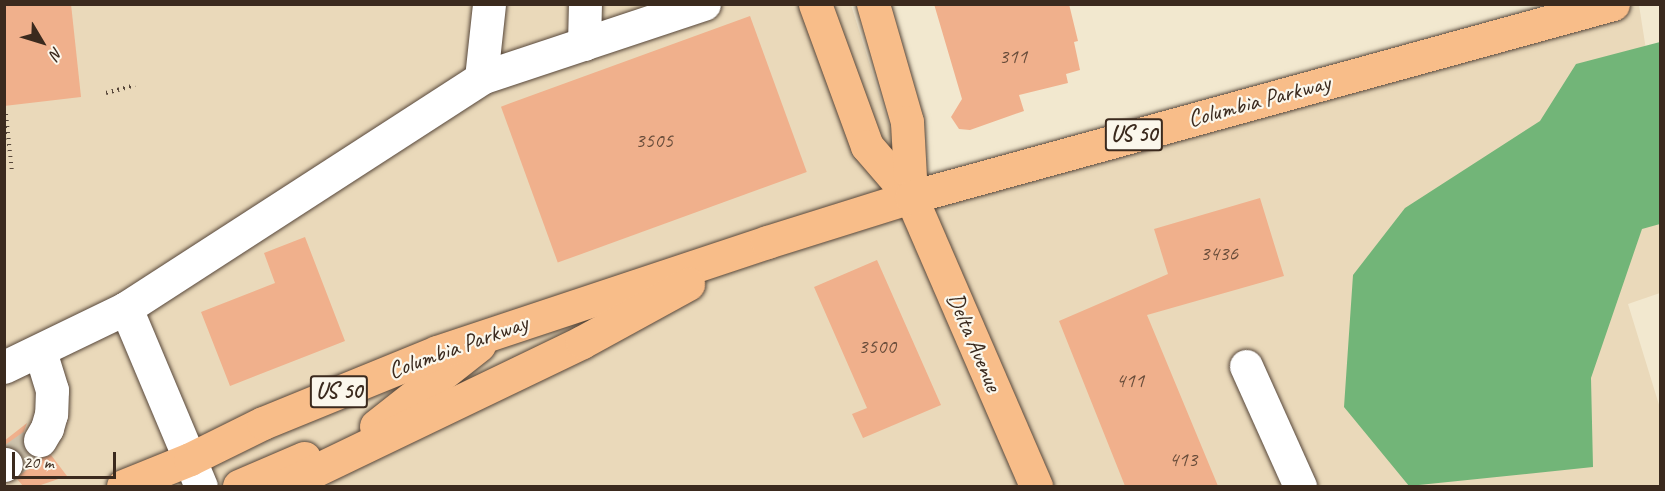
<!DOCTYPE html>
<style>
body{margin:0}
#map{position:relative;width:1665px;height:491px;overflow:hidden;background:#f2e8cf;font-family:Caveat,sans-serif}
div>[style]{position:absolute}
.built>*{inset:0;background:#ead9ba}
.forest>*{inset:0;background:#72b578}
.building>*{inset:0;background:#f0b08c;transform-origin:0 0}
.minor-tunnel>*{height:33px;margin-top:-16.5px;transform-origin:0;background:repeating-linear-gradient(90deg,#cdc2ac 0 33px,transparent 0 49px)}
.path>*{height:4px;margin-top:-2px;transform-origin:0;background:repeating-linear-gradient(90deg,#564639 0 1.5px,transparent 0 6px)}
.roads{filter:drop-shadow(0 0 2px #564639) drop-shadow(0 0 2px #564639)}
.minor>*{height:33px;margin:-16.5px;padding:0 16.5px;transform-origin:16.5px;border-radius:16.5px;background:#fff}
.major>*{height:33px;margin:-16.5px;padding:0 16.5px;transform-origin:16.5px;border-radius:16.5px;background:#f8bd89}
.highway>*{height:33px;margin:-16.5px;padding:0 16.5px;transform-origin:16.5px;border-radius:16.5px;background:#f8bd89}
span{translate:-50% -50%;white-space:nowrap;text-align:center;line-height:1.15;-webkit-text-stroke:4.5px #fbf7ec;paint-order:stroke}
.number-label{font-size:21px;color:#684c3a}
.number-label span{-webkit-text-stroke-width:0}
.shield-label span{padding:2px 4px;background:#fbf7ec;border:2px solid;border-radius:4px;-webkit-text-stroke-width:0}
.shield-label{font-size:22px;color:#3b2a1e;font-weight:700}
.street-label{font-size:24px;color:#3b2a1e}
.frame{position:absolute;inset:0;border:6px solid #3b2a1e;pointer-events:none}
.north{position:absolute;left:12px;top:12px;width:60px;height:60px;-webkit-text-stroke:4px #fbf7ec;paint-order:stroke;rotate:128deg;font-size:16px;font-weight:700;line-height:24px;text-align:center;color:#3b2a1e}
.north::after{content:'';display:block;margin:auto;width:21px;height:27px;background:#3b2a1e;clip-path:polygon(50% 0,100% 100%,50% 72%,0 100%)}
.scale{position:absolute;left:12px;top:452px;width:104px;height:27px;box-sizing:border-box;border:3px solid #3b2a1e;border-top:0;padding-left:8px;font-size:18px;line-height:21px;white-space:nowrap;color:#3b2a1e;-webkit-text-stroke:4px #fbf7ec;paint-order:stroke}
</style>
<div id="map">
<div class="built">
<div style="clip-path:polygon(4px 5px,851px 5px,912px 198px,1614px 5px,1639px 5px,1660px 139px,1660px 293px,1628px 304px,1660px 408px,1660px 486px,5px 486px)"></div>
</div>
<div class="forest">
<div style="clip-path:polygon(1660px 42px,1660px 224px,1642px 229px,1591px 378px,1593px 467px,1409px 486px,1344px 407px,1353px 275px,1405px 208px,1540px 121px,1576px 64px)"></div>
</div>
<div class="building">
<div style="clip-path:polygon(4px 4px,71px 4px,81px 97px,4px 106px)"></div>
<div style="clip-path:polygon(934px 4px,1069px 4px,1078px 41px,1074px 42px,1080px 70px,1066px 74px,1068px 83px,1019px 95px,1024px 111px,970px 130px,959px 129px,951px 117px,962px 99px)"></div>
<div style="left:750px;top:16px;width:166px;height:265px;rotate:70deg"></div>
<div style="clip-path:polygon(1260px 198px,1284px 276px,1147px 315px,1218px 486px,1125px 486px,1059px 321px,1168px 274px,1154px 229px)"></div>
<div style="clip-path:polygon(305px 237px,345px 341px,230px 386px,201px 312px,275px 283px,264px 253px)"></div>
<div style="clip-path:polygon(877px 260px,941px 405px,863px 438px,852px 414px,867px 408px,814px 287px)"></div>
<div style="clip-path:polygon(27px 423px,21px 439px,24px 450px,30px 456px,39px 459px,51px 455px,67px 476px,38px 486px,23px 486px,17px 479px,25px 466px,23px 456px,16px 448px,4px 446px,4px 441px)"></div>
</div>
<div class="minor-tunnel">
<div style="left:6px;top:464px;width:42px;rotate:-35.2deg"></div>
</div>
<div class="path">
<div style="left:106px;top:93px;width:30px;rotate:-15deg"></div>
<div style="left:6px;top:114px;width:58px;rotate:84.1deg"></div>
</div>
<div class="roads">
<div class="minor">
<div style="left:584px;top:44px;width:40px;rotate:-88.6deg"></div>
<div style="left:481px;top:78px;width:74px;rotate:-83.8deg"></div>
<div style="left:126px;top:308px;width:193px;rotate:67.2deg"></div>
<div style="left:40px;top:351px;width:41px;rotate:72.9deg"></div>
<div style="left:52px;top:390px;width:24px;rotate:92deg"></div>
<div style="left:51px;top:414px;width:15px;rotate:106deg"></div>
<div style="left:47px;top:428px;width:14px;rotate:120deg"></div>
<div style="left:1246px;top:366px;width:132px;rotate:65.8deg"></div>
<div style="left:4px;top:367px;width:136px;rotate:-25.8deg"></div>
<div style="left:126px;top:308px;width:423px;rotate:-32.9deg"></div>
<div style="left:481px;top:78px;width:235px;rotate:-18.4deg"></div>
<div style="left:4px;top:465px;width:2px;rotate:-27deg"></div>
</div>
<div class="major">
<div style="left:815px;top:4px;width:151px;rotate:69.9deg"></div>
<div style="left:867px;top:146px;width:67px;rotate:49.2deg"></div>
<div style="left:873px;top:4px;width:123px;rotate:73.9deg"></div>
<div style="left:907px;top:122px;width:75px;rotate:86.9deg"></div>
<div style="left:911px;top:197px;width:315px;rotate:66.6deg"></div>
</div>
<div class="highway">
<div style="left:376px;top:426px;width:131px;rotate:-38.2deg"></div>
<div style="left:123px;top:486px;width:72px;rotate:-21.9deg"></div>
<div style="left:190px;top:459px;width:81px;rotate:-26.3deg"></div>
<div style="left:263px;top:423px;width:188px;rotate:-22.2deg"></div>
<div style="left:437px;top:352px;width:348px;rotate:-18.4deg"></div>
<div style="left:767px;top:242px;width:151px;rotate:-17.4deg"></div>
<div style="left:911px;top:197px;width:728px;rotate:-15.37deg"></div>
<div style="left:239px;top:486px;width:71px;rotate:-23.3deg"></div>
<div style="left:283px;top:486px;width:332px;rotate:-25.7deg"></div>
<div style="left:582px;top:342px;width:121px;rotate:-28.7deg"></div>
</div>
</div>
<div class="number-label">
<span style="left:1013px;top:56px">311</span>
<span style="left:654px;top:140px">3505</span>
<span style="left:1219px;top:253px">3436</span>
<span style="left:877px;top:346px">3500</span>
<span style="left:1130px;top:380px">411</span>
<span style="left:1183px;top:459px">413</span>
</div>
<div class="shield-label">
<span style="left:1134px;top:135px">US 50</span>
<span style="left:339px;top:392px">US 50</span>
</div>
<div class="street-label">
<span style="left:1259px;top:101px;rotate:-15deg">Columbia Parkway</span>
<span style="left:974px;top:342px;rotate:67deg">Delta Avenue</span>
<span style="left:458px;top:347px;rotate:-20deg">Columbia Parkway</span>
</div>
<div class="frame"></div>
<div class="north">N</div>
<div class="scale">20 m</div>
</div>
